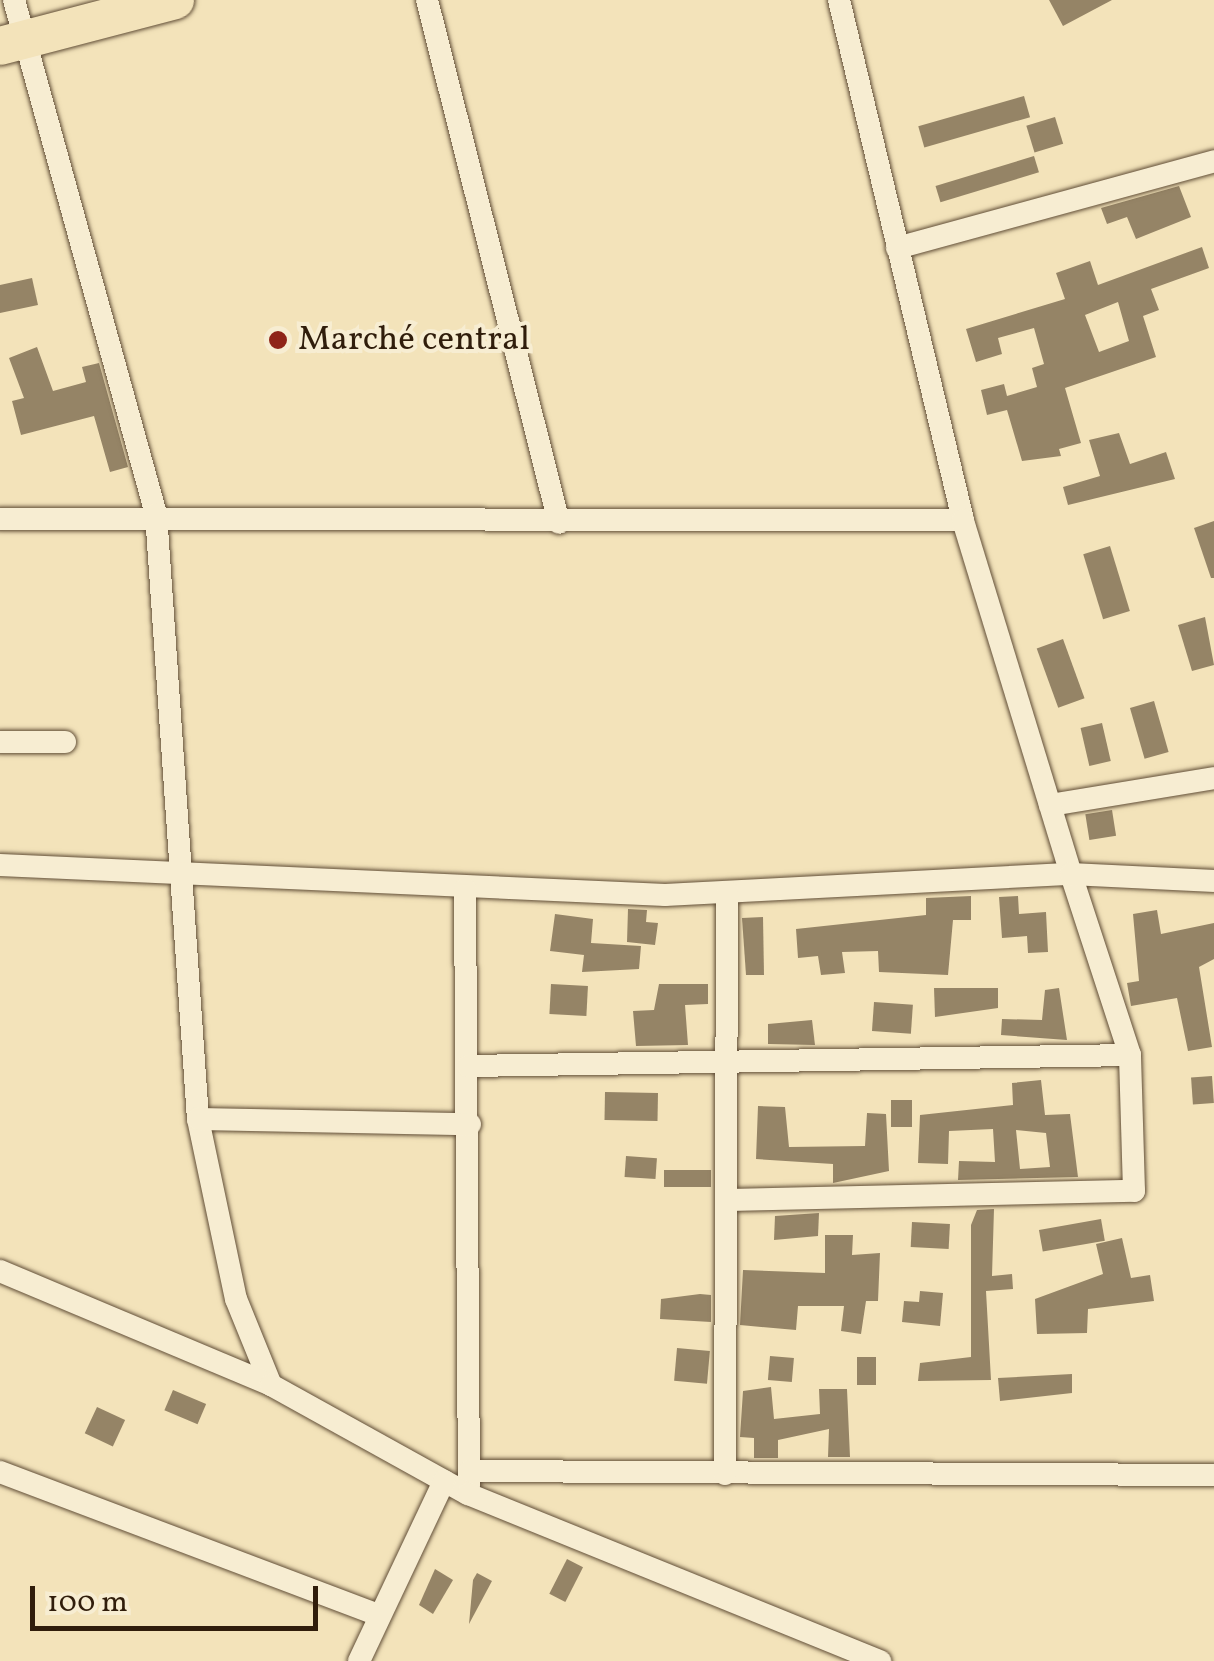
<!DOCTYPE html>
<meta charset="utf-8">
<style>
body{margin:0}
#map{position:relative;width:1214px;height:1661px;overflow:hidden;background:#f3e3ba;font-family:Vollkorn,serif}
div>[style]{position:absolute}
.building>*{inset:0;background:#958466;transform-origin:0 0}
.roads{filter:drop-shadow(0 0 2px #614e37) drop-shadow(0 0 2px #614e37)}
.minor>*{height:22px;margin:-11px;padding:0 11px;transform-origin:11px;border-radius:11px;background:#f7edd2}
.primary>*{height:38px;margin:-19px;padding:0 19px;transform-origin:19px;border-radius:19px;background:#f3e3ba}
.dots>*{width:28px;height:28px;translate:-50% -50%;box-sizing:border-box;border:5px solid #f7edd2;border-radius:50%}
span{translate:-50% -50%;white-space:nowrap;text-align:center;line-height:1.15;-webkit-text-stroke:8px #f7edd2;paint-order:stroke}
.poi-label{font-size:35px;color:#301d0b}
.left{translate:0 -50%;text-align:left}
.scale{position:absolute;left:30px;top:1586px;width:288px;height:45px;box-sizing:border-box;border:5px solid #301d0b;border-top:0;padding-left:12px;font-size:30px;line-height:35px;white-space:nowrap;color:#301d0b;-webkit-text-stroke:8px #f7edd2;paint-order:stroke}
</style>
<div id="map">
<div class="building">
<div style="clip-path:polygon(1049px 0,1112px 0,1063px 26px)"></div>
<div style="left:1024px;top:96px;width:22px;height:110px;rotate:74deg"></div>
<div style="left:1055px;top:117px;width:28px;height:30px;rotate:73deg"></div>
<div style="left:1034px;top:156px;width:17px;height:103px;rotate:73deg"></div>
<div style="clip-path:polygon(1179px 186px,1191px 217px,1136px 239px,1127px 217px,1107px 224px,1101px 208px)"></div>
<div style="clip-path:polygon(evenodd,1202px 247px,1209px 268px,1151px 289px,1159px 310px,1143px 316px,1156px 357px,1065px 388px,1081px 443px,1059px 449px,1061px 456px,1022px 461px,1007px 410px,987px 415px,981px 390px,1004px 384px,1007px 396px,1037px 387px,1032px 368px,1044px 364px,1034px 328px,998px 338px,1002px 354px,976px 362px,966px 329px,1065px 299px,1056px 273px,1090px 261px,1098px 285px,1202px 247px,1118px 302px,1129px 341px,1099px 352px,1085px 315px,1118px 302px)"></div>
<div style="clip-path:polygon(32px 278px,38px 305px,0 313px,0 285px)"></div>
<div style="clip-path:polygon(37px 347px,53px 391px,86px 382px,82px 367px,99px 363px,128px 467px,110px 472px,94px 416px,21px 435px,12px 401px,24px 398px,9px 358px)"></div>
<div style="clip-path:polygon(1119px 433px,1130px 464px,1166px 452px,1175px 479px,1068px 505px,1063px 487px,1100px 476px,1089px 440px)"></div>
<div style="clip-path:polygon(1214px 521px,1214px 578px,1211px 578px,1194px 528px)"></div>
<div style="left:1110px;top:546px;width:68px;height:28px;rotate:73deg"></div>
<div style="clip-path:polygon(1205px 617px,1214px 665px,1192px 671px,1178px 625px)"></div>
<div style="left:1063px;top:639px;width:63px;height:28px;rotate:70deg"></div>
<div style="left:1154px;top:701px;width:53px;height:25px;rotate:74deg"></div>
<div style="left:1102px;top:723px;width:39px;height:22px;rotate:77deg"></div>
<div style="left:1112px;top:810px;width:26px;height:27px;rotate:81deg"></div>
<div style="clip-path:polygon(971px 896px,971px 920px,953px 920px,948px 975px,879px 972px,878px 951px,842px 952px,845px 973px,821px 975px,818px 956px,798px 958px,796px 929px,926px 915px,926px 898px)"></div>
<div style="clip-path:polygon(1018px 896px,1019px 914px,1046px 912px,1048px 952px,1028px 953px,1027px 936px,1002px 938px,999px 897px)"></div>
<div style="clip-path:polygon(628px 909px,647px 910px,646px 922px,658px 923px,655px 945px,627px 942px)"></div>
<div style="clip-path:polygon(1157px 910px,1161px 934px,1214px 923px,1214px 959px,1199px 967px,1212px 1047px,1188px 1051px,1177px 998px,1131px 1006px,1127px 983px,1139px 981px,1133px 914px)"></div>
<div style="clip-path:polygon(555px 914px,593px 919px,591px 943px,641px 946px,639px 969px,582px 972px,584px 955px,550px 951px)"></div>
<div style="clip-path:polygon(763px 917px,764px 975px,746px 975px,742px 918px)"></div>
<div style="left:551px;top:984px;width:37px;height:30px;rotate:3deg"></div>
<div style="clip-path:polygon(659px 984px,708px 984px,708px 1004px,685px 1005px,688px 1045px,636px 1046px,633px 1011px,654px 1010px)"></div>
<div style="clip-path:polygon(934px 988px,998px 988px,998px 1008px,935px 1017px)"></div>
<div style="clip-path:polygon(1059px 988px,1067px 1040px,1001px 1035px,1002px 1019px,1042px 1020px,1045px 990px)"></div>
<div style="left:874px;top:1002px;width:39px;height:29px;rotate:4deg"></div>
<div style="clip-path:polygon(812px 1020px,815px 1045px,768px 1044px,768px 1024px)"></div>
<div style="left:1212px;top:1076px;width:27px;height:21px;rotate:86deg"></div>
<div style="clip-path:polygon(evenodd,1041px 1080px,1045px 1115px,1070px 1114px,1078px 1177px,958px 1180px,959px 1161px,995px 1162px,993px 1129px,949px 1131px,948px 1164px,918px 1163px,920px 1115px,1013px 1105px,1012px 1083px,1041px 1080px,1016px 1130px,1046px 1133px,1050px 1167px,1020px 1169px,1016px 1130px)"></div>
<div style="left:605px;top:1092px;width:53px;height:28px;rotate:1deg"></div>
<div style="left:891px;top:1100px;width:21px;height:27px"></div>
<div style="clip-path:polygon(758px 1106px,785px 1107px,789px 1147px,865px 1146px,867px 1113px,886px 1114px,889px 1171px,833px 1183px,833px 1164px,756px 1159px)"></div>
<div style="left:626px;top:1156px;width:31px;height:21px;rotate:4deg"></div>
<div style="left:711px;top:1170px;width:17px;height:47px;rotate:90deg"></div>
<div style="clip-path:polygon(994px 1209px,992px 1276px,1012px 1274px,1013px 1289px,986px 1291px,991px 1380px,918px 1381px,920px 1363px,971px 1357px,971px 1225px,977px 1210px)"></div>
<div style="clip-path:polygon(819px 1213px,818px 1236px,774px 1240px,775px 1216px)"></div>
<div style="left:1101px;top:1219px;width:22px;height:63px;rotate:80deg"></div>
<div style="left:912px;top:1222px;width:38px;height:25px;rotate:3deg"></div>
<div style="clip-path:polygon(825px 1235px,853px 1235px,852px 1255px,880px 1253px,878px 1301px,866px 1301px,861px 1334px,841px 1331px,844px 1306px,798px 1306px,796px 1330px,740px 1325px,743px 1270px,825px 1273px)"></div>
<div style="clip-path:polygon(1122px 1238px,1131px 1278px,1150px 1275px,1154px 1301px,1088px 1309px,1087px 1333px,1037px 1334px,1035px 1299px,1103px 1274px,1096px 1244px)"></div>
<div style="clip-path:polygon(920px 1291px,943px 1293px,940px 1326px,902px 1322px,904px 1301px,919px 1302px)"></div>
<div style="clip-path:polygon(700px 1294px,711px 1295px,711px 1322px,660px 1319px,661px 1299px)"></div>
<div style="left:677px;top:1348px;width:33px;height:33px;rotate:5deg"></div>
<div style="left:770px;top:1356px;width:24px;height:24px;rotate:5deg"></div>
<div style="left:857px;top:1357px;width:19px;height:28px"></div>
<div style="clip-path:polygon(1072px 1374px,1072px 1393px,1000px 1401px,998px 1378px)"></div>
<div style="clip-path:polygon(771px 1387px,774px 1419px,820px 1414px,819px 1389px,847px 1389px,850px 1457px,828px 1457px,829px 1429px,778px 1440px,778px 1458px,754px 1458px,754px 1438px,740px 1437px,743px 1391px)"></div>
<div style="left:173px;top:1390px;width:36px;height:22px;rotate:23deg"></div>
<div style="left:97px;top:1407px;width:31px;height:29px;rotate:25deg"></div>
<div style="left:567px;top:1559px;width:18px;height:39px;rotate:27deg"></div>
<div style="clip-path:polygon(435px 1569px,453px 1580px,433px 1614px,419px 1605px)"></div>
<div style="clip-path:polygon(477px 1573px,492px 1581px,469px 1624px,473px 1580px)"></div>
</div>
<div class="roads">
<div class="minor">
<div style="left:14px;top:0;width:533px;rotate:74.56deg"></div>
<div style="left:156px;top:514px;width:606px;rotate:86.03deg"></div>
<div style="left:198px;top:1119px;width:184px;rotate:78.1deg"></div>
<div style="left:236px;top:1299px;width:93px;rotate:67.9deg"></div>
<div style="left:427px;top:0;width:539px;rotate:75.83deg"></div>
<div style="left:897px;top:248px;width:329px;rotate:-15.3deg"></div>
<div style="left:0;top:519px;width:963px;rotate:0.06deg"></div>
<div style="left:963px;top:520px;width:535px;rotate:-103.41deg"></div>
<div style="left:0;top:742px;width:65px"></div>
<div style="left:1050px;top:805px;width:166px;rotate:-9.3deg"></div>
<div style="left:0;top:865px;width:666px;rotate:2.58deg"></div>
<div style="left:665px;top:895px;width:407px;rotate:-3deg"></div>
<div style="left:1071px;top:874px;width:370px;rotate:-107deg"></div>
<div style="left:465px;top:889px;width:597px;rotate:89.62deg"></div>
<div style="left:468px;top:1066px;width:662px;rotate:-0.95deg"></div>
<div style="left:198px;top:1119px;width:272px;rotate:1.1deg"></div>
<div style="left:729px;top:1200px;width:405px;rotate:-1.3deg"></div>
<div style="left:1134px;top:1191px;width:136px;rotate:-91.7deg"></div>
<div style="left:1130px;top:1055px;width:190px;rotate:-108.1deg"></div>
<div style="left:1071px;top:874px;width:143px;rotate:2.8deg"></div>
<div style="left:0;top:1271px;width:294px;rotate:22.8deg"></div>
<div style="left:271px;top:1385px;width:225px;rotate:29deg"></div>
<div style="left:468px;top:1494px;width:445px;rotate:22.1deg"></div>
<div style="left:470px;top:1471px;width:744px;rotate:0.31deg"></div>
<div style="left:0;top:1472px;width:402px;rotate:20.7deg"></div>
<div style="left:725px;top:1474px;width:582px;rotate:-89.8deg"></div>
<div style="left:359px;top:1661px;width:199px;rotate:-64.7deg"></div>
</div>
<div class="primary">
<div style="left:0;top:46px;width:181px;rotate:-14.7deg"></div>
</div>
</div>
<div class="dots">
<div style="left:278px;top:340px;background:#8f2418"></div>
</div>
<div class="poi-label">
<span class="left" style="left:298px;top:340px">Marché central</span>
</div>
<div class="scale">100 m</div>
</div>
